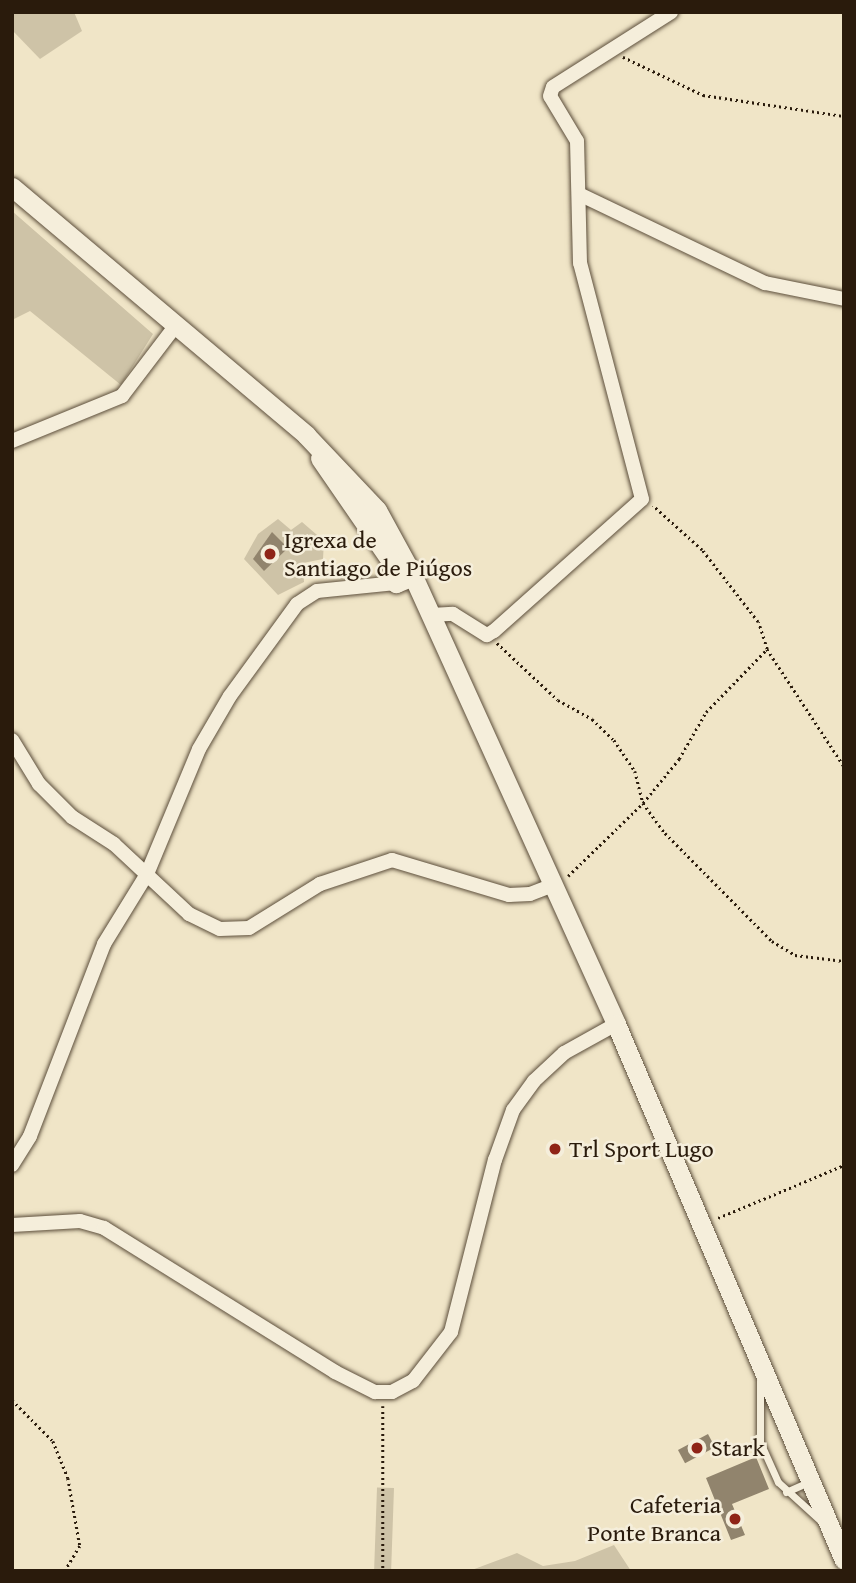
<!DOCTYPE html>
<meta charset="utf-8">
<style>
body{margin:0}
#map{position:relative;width:856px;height:1583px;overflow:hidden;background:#f0e5c7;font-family:"Gentium Book Plus",serif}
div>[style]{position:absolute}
.green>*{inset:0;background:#cec3a7;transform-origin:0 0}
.building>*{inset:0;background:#91846d;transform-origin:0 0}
.path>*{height:2.5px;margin-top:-1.25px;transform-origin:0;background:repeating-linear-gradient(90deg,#2a1b0c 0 2px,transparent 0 5.5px)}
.roads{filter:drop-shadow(0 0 2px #5c4e3b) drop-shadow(0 0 2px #5c4e3b)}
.service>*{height:7px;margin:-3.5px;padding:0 3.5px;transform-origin:3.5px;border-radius:3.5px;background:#f5eedb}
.minor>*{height:14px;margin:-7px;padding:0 7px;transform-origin:7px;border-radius:7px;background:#f5eedb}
.secondary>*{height:19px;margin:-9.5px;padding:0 9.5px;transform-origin:9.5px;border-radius:9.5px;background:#f5eedb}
.dots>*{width:19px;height:19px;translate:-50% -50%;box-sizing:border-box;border:4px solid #f5eedb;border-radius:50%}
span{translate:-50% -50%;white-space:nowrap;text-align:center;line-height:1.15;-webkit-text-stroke:5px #f5eedb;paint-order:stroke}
.poi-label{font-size:24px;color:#2a1b0c}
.left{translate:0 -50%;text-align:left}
.right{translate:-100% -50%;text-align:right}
.frame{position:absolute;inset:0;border:14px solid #2a1b0c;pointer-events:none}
</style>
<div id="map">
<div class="green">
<div style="clip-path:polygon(12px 12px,74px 12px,82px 31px,40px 59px,12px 30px)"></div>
<div style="clip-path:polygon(12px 211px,153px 334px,121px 385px,30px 311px,12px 320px)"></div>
<div style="clip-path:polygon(278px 519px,291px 530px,302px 522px,324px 541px,323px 559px,303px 563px,304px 582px,278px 595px,244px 559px,258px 534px)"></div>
<div style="left:394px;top:1488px;width:83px;height:17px;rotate:92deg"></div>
<div style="clip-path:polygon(614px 1545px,631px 1571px,469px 1571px,517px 1553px,543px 1566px,575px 1561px)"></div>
</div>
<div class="building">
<div style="clip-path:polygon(272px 532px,288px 548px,264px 571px,253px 559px)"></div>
<div style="left:708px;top:1434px;width:15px;height:34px;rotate:62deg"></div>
<div style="clip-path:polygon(756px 1457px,769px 1489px,732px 1504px,745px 1535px,731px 1540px,706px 1478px)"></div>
</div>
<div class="path">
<div style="left:623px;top:57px;width:89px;rotate:25.4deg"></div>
<div style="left:703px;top:95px;width:143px;rotate:8.5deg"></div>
<div style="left:497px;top:643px;width:83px;rotate:43.1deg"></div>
<div style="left:558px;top:700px;width:39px;rotate:29deg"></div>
<div style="left:592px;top:719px;width:30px;rotate:44deg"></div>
<div style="left:614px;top:740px;width:37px;rotate:56deg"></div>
<div style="left:635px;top:771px;width:33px;rotate:76deg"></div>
<div style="left:643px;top:803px;width:37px;rotate:54deg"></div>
<div style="left:665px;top:833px;width:152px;rotate:45.3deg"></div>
<div style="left:772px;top:941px;width:27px;rotate:31deg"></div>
<div style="left:795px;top:955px;width:49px;rotate:7deg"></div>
<div style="left:767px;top:649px;width:140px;rotate:56.7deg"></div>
<div style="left:568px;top:876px;width:105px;rotate:-44.2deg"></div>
<div style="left:643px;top:803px;width:57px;rotate:-50.7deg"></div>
<div style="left:679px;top:759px;width:54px;rotate:-60.1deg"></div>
<div style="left:706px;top:712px;width:88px;rotate:-45.9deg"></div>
<div style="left:767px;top:649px;width:28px;rotate:-108deg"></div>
<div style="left:758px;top:622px;width:91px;rotate:-127.9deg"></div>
<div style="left:702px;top:550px;width:66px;rotate:-138.1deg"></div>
<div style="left:718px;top:1218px;width:137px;rotate:-22.8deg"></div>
<div style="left:12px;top:1400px;width:58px;rotate:45deg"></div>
<div style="left:53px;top:1441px;width:40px;rotate:68deg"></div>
<div style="left:68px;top:1478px;width:69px;rotate:80deg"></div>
<div style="left:80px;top:1546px;width:29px;rotate:121deg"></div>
<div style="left:383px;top:1406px;width:165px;rotate:90deg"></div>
</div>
<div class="roads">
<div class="service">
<div style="left:760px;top:1380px;width:62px;rotate:90deg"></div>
<div style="left:760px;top:1442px;width:44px;rotate:65.8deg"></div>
<div style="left:778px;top:1482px;width:59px;rotate:42.3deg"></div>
<div style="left:786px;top:1492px;width:24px;rotate:-24deg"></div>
</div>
<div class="minor">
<div style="left:581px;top:195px;width:204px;rotate:25.6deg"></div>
<div style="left:765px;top:283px;width:81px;rotate:11.4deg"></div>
<div style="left:12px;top:441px;width:119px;rotate:-22.2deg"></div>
<div style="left:122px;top:396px;width:89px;rotate:-52.7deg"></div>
<div style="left:431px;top:615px;width:22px;rotate:-3deg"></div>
<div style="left:453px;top:614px;width:40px;rotate:32deg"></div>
<div style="left:487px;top:635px;width:8px;rotate:-30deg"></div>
<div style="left:494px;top:631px;width:198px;rotate:-41.7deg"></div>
<div style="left:642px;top:499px;width:244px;rotate:-104.7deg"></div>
<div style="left:580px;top:263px;width:122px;rotate:-91.4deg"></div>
<div style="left:577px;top:141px;width:52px;rotate:-121deg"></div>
<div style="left:550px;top:96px;width:9px;rotate:-72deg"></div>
<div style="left:553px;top:87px;width:140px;rotate:-32.4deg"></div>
<div style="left:12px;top:740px;width:52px;rotate:58.5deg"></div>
<div style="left:39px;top:784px;width:47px;rotate:45deg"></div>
<div style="left:72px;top:817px;width:50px;rotate:32.7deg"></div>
<div style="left:114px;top:844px;width:103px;rotate:43deg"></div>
<div style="left:189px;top:914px;width:34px;rotate:26deg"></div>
<div style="left:220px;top:929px;width:29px;rotate:-2deg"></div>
<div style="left:249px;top:928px;width:84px;rotate:-31.8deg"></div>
<div style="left:320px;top:884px;width:76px;rotate:-18.4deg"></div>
<div style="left:392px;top:860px;width:122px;rotate:16.7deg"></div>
<div style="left:509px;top:895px;width:21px;rotate:-3deg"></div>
<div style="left:530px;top:894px;width:25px;rotate:-21deg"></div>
<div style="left:12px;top:1165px;width:34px;rotate:-58deg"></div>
<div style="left:30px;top:1136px;width:206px;rotate:-68.9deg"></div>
<div style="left:104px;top:944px;width:82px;rotate:-58.4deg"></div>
<div style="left:147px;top:874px;width:135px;rotate:-67.4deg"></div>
<div style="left:199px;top:749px;width:61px;rotate:-59.7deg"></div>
<div style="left:230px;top:696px;width:114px;rotate:-53.9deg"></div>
<div style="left:297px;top:604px;width:24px;rotate:-33deg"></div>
<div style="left:317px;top:591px;width:79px;rotate:-5.8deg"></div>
<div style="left:12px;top:1225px;width:68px;rotate:-3.4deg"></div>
<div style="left:80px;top:1221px;width:25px;rotate:16deg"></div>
<div style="left:104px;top:1228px;width:272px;rotate:31.9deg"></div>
<div style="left:335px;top:1372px;width:45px;rotate:26.6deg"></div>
<div style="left:375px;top:1392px;width:17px"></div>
<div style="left:392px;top:1392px;width:24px;rotate:-28deg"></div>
<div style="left:413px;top:1381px;width:62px;rotate:-52.2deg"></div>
<div style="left:451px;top:1332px;width:178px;rotate:-75.7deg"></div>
<div style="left:495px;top:1160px;width:53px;rotate:-70.2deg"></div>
<div style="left:513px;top:1110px;width:36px;rotate:-54deg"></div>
<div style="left:534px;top:1081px;width:41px;rotate:-43deg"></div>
<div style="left:564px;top:1053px;width:60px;rotate:-29.1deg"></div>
</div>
<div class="secondary">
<div style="left:12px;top:187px;width:385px;rotate:40.1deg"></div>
<div style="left:306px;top:435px;width:103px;rotate:46.6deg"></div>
<div style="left:377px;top:510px;width:75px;rotate:61.4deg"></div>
<div style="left:413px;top:576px;width:492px;rotate:65.6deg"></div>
<div style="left:616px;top:1024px;width:582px;rotate:66.96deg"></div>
<div style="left:320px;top:458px;width:124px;rotate:55.5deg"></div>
<div style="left:390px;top:560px;width:24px;rotate:75deg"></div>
<div style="left:396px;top:583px;width:18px;rotate:-22deg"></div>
</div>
</div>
<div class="dots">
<div style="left:270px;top:554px;background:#8f2418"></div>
<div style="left:555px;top:1149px;background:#8f2418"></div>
<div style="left:697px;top:1448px;background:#8f2418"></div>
<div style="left:735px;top:1519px;background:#8f2418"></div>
</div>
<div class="poi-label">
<span class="left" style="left:284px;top:554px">Igrexa de<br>Santiago de Piúgos</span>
<span class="left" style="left:569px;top:1149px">Trl Sport Lugo</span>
<span class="left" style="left:711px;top:1448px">Stark</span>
<span class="right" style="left:721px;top:1519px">Cafeteria<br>Ponte Branca</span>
</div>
<div class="frame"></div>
</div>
